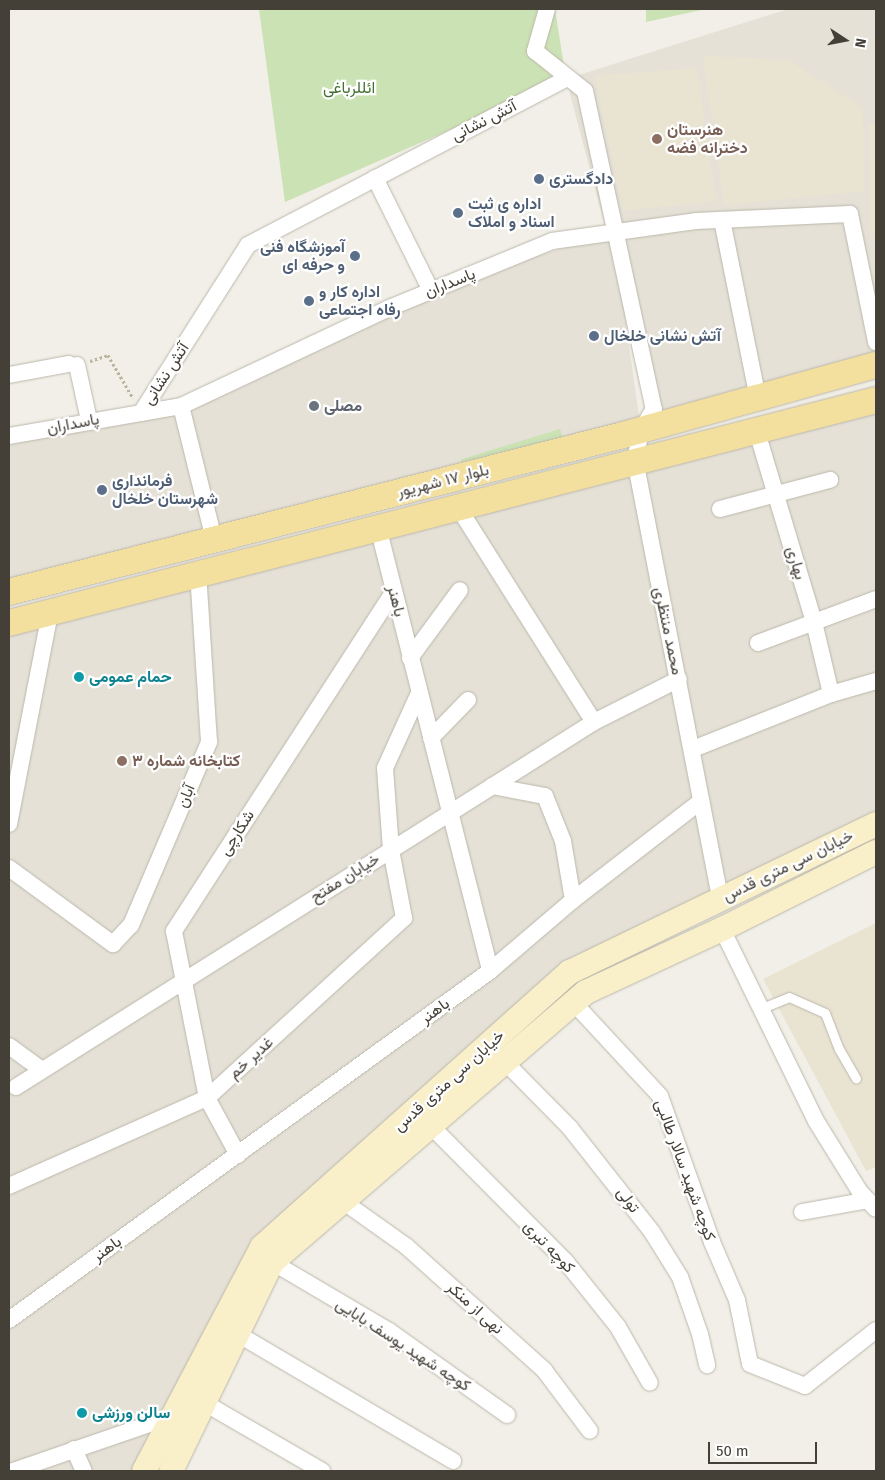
<!DOCTYPE html>
<meta charset="utf-8">
<style>
body{margin:0}
#map{position:relative;width:885px;height:1480px;overflow:hidden;background:#f1efe7;font-family:"Fira Sans",Vazirmatn,sans-serif}
div>[style]{position:absolute}
.residential>*{inset:0;background:#e5e1d6}
.education>*{inset:0;background:#e9e4d2}
.green>*{inset:0;background:#cbe2b4;transform-origin:0 0}
.path>*{height:2.5px;margin-top:-1.25px;transform-origin:0;background:repeating-linear-gradient(90deg,#bcb39d 0 2.5px,transparent 0 5px)}
.roads{filter:drop-shadow(0 0 1px #bcb7ab) drop-shadow(0 0 1px #bcb7ab)}
.lane>*{height:9px;margin:-4.5px;padding:0 4.5px;transform-origin:4.5px;border-radius:4.5px;background:#fff}
.street>*{height:16px;margin:-8px;padding:0 8px;transform-origin:8px;border-radius:8px;background:#fff}
.secondary>*{height:24px;margin:-12px;padding:0 12px;transform-origin:12px;border-radius:12px;background:#f9f0ca}
.primary>*{height:26px;margin:-13px;padding:0 13px;transform-origin:13px;border-radius:13px;background:#f3df9e}
.dots>*{width:14px;height:14px;translate:-50% -50%;box-sizing:border-box;border:2px solid #fff;border-radius:50%}
span{translate:-50% -50%;white-space:nowrap;text-align:center;line-height:1.15;-webkit-text-stroke:4.5px #fff;paint-order:stroke}
.park-label{font-size:16px;color:#456f30}
.street-label{font-size:16px;color:#443f37}
.education-label{font-size:16px;color:#785e54;font-weight:700}
.left{translate:0 -50%;text-align:left}
.service-label{font-size:16px;color:#4e5e75;font-weight:700}
.right{translate:-100% -50%;text-align:right}
.worship-label{font-size:16px;color:#5b616d;font-weight:700}
.culture-label{font-size:16px;color:#0d838f;font-weight:700}
.frame{position:absolute;inset:0;border:10px solid #443f37;pointer-events:none}
.north{position:absolute;left:820px;top:15px;width:50px;height:50px;-webkit-text-stroke:4px #fff;paint-order:stroke;rotate:101deg;font-size:14px;font-weight:700;line-height:20px;text-align:center;color:#443f37}
.north::after{content:'';display:block;margin:auto;width:18px;height:22px;background:#443f37;clip-path:polygon(50% 0,100% 100%,50% 72%,0 100%)}
.scale{position:absolute;left:708px;top:1442px;width:109px;height:22px;box-sizing:border-box;border:2px solid #443f37;border-top:0;padding-left:6px;font-size:15px;line-height:18px;white-space:nowrap;color:#443f37;-webkit-text-stroke:4px #fff;paint-order:stroke}
</style>
<div id="map">
<div class="residential">
<div style="clip-path:polygon(evenodd,788px 9px,876px 9px,876px 366px,641px 430px,9px 592px,9px 436px,181px 406px,445px 285px,607px 234px,566px 79px,788px 9px,622px 288px,654px 409px,641px 430px,621px 288px,622px 288px)"></div>
<div style="clip-path:polygon(876px 400px,876px 844px,720px 899px,533px 1036px,272px 1262px,166px 1471px,9px 1471px,9px 618px)"></div>
</div>
<div class="education">
<div style="clip-path:polygon(703px 56px,788px 60px,863px 108px,864px 191px,724px 205px)"></div>
<div style="clip-path:polygon(697px 68px,716px 201px,623px 211px,595px 76px)"></div>
<div style="clip-path:polygon(869px 124px,876px 124px,876px 233px,871px 234px)"></div>
<div style="clip-path:polygon(876px 923px,876px 1167px,866px 1171px,763px 979px)"></div>
</div>
<div class="green">
<div style="clip-path:polygon(259px 9px,555px 9px,566px 79px,285px 202px)"></div>
<div style="clip-path:polygon(646px 9px,706px 9px,646px 22px)"></div>
<div style="left:560px;top:429px;width:10px;height:104px;rotate:73deg"></div>
</div>
<div class="path">
<div style="left:90px;top:361px;width:19px;rotate:-18deg"></div>
<div style="left:108px;top:355px;width:50px;rotate:59.8deg"></div>
</div>
<div class="roads">
<div class="lane">
<div style="left:762px;top:1008px;width:29px;rotate:-22deg"></div>
<div style="left:789px;top:997px;width:39px;rotate:24deg"></div>
<div style="left:825px;top:1013px;width:39px;rotate:69deg"></div>
<div style="left:839px;top:1049px;width:34px;rotate:60deg"></div>
</div>
<div class="street">
<div style="left:547px;top:9px;width:44px;rotate:105.9deg"></div>
<div style="left:535px;top:51px;width:64px;rotate:38.7deg"></div>
<div style="left:585px;top:91px;width:325px;rotate:77.8deg"></div>
<div style="left:654px;top:409px;width:25px;rotate:122deg"></div>
<div style="left:641px;top:430px;width:31px;rotate:101deg"></div>
<div style="left:635px;top:460px;width:447px;rotate:79deg"></div>
<div style="left:375px;top:178px;width:126px;rotate:63.6deg"></div>
<div style="left:722px;top:220px;width:182px;rotate:78.6deg"></div>
<div style="left:77px;top:365px;width:56px;rotate:77.7deg"></div>
<div style="left:9px;top:375px;width:61px;rotate:-10.4deg"></div>
<div style="left:181px;top:406px;width:137px;rotate:76.1deg"></div>
<div style="left:141px;top:413px;width:199px;rotate:-57.5deg"></div>
<div style="left:248px;top:245px;width:359px;rotate:-27.6deg"></div>
<div style="left:757px;top:432px;width:198px;rotate:73.3deg"></div>
<div style="left:814px;top:622px;width:74px;rotate:76.7deg"></div>
<div style="left:9px;top:436px;width:175px;rotate:-9.9deg"></div>
<div style="left:181px;top:406px;width:230px;rotate:-25.2deg"></div>
<div style="left:389px;top:308px;width:176px;rotate:-22.3deg"></div>
<div style="left:552px;top:241px;width:145px;rotate:-7.9deg"></div>
<div style="left:696px;top:221px;width:154px;rotate:-2.6deg"></div>
<div style="left:850px;top:214px;width:131px;rotate:78.5deg"></div>
<div style="left:458px;top:507px;width:254px;rotate:57.7deg"></div>
<div style="left:720px;top:509px;width:114px;rotate:-14.8deg"></div>
<div style="left:378px;top:527px;width:458px;rotate:75.8deg"></div>
<div style="left:758px;top:643px;width:126px;rotate:-20.4deg"></div>
<div style="left:410px;top:658px;width:84px;rotate:-53.7deg"></div>
<div style="left:431px;top:738px;width:53px;rotate:-45.8deg"></div>
<div style="left:693px;top:749px;width:149px;rotate:-21.7deg"></div>
<div style="left:831px;top:694px;width:47px;rotate:-16.1deg"></div>
<div style="left:492px;top:786px;width:54px;rotate:10.7deg"></div>
<div style="left:545px;top:796px;width:48px;rotate:68.2deg"></div>
<div style="left:563px;top:841px;width:60px;rotate:80.4deg"></div>
<div style="left:9px;top:824px;width:215px;rotate:-79deg"></div>
<div style="left:9px;top:868px;width:129px;rotate:36.2deg"></div>
<div style="left:113px;top:944px;width:26px;rotate:-47deg"></div>
<div style="left:131px;top:925px;width:199px;rotate:-66.9deg"></div>
<div style="left:209px;top:742px;width:168px;rotate:-93.7deg"></div>
<div style="left:722px;top:929px;width:214px;rotate:63.9deg"></div>
<div style="left:816px;top:1121px;width:84px;rotate:58.2deg"></div>
<div style="left:860px;top:1192px;width:23px;rotate:47deg"></div>
<div style="left:573px;top:1002px;width:128px;rotate:47.2deg"></div>
<div style="left:660px;top:1096px;width:155px;rotate:70.4deg"></div>
<div style="left:712px;top:1242px;width:63px;rotate:66.7deg"></div>
<div style="left:737px;top:1300px;width:65px;rotate:78.5deg"></div>
<div style="left:750px;top:1364px;width:59px;rotate:21.8deg"></div>
<div style="left:805px;top:1386px;width:90px;rotate:-38.3deg"></div>
<div style="left:9px;top:1046px;width:39px;rotate:36deg"></div>
<div style="left:505px;top:1062px;width:93px;rotate:45.4deg"></div>
<div style="left:570px;top:1128px;width:132px;rotate:51.7deg"></div>
<div style="left:652px;top:1232px;width:53px;rotate:58.1deg"></div>
<div style="left:680px;top:1277px;width:60px;rotate:70.7deg"></div>
<div style="left:700px;top:1334px;width:32px;rotate:77deg"></div>
<div style="left:16px;top:1087px;width:684px;rotate:-32.27deg"></div>
<div style="left:594px;top:722px;width:95px;rotate:-26.8deg"></div>
<div style="left:431px;top:1126px;width:192px;rotate:45.2deg"></div>
<div style="left:566px;top:1262px;width:83px;rotate:51.3deg"></div>
<div style="left:618px;top:1327px;width:64px;rotate:60.3deg"></div>
<div style="left:238px;top:1155px;width:65px;rotate:-118.5deg"></div>
<div style="left:207px;top:1098px;width:170px;rotate:-101.2deg"></div>
<div style="left:174px;top:931px;width:404px;rotate:-57.1deg"></div>
<div style="left:9px;top:1186px;width:217px;rotate:-24deg"></div>
<div style="left:207px;top:1098px;width:267px;rotate:-42.4deg"></div>
<div style="left:404px;top:918px;width:69px;rotate:-100.8deg"></div>
<div style="left:391px;top:850px;width:82px;rotate:-94.2deg"></div>
<div style="left:385px;top:768px;width:82px;rotate:-65.6deg"></div>
<div style="left:344px;top:1202px;width:76px;rotate:35.4deg"></div>
<div style="left:406px;top:1246px;width:186px;rotate:41.9deg"></div>
<div style="left:544px;top:1370px;width:76px;rotate:53deg"></div>
<div style="left:802px;top:1212px;width:67px;rotate:-10.3deg"></div>
<div style="left:272px;top:1262px;width:136px;rotate:30.5deg"></div>
<div style="left:389px;top:1331px;width:145px;rotate:35.4deg"></div>
<div style="left:9px;top:1320px;width:594px;rotate:-35.96deg"></div>
<div style="left:490px;top:971px;width:109px;rotate:-40.5deg"></div>
<div style="left:573px;top:900px;width:162px;rotate:-37.7deg"></div>
<div style="left:236px;top:1333px;width:252px;rotate:30.5deg"></div>
<div style="left:203px;top:1402px;width:138px;rotate:30.1deg"></div>
<div style="left:74px;top:1449px;width:24px;rotate:66deg"></div>
<div style="left:13px;top:1471px;width:169px;rotate:-19deg"></div>
</div>
<div class="secondary">
<div style="left:144px;top:1471px;width:253px;rotate:-62.2deg"></div>
<div style="left:262px;top:1247px;width:413px;rotate:-41.8deg"></div>
<div style="left:570px;top:972px;width:340px;rotate:-25.8deg"></div>
<div style="left:171px;top:1471px;width:232px;rotate:-64.2deg"></div>
<div style="left:272px;top:1262px;width:414px;rotate:-40.7deg"></div>
<div style="left:586px;top:992px;width:150px;rotate:-24.9deg"></div>
<div style="left:722px;top:929px;width:172px;rotate:-26.6deg"></div>
</div>
<div class="primary">
<div style="left:9px;top:592px;width:634px;rotate:-14.34deg"></div>
<div style="left:623px;top:435px;width:263px;rotate:-15.5deg"></div>
<div style="left:9px;top:623px;width:895px;rotate:-14.42deg"></div>
</div>
</div>
<div class="dots">
<div style="left:657px;top:139px;background:#8d6e63"></div>
<div style="left:539px;top:179px;background:#5c6f8a"></div>
<div style="left:458px;top:213px;background:#5c6f8a"></div>
<div style="left:355px;top:256px;background:#5c6f8a"></div>
<div style="left:309px;top:301px;background:#5c6f8a"></div>
<div style="left:594px;top:336px;background:#5c6f8a"></div>
<div style="left:314px;top:406px;background:#6b7280"></div>
<div style="left:102px;top:490px;background:#5c6f8a"></div>
<div style="left:79px;top:677px;background:#0f9aa8"></div>
<div style="left:122px;top:761px;background:#8d6e63"></div>
<div style="left:82px;top:1413px;background:#0f9aa8"></div>
</div>
<div class="park-label">
<span style="left:349px;top:88px">ائللرباغی</span>
</div>
<div class="street-label">
<span style="left:484px;top:121px;rotate:-27deg">آتش نشانی</span>
<span style="left:450px;top:283px;rotate:-22deg">پاسداران</span>
<span style="left:166px;top:374px;rotate:-57deg">آتش نشانی</span>
<span style="left:73px;top:424px;rotate:-11deg">پاسداران</span>
<span style="left:443px;top:481px;rotate:-14deg">بلوار ١٧ شهریور</span>
<span style="left:796px;top:563px;rotate:74deg">بهاری</span>
<span style="left:396px;top:601px;rotate:76deg">باهنر</span>
<span style="left:668px;top:631px;rotate:78deg">محمد منتظری</span>
<span style="left:186px;top:796px;rotate:-67deg">آبان</span>
<span style="left:237px;top:833px;rotate:-57deg">شکارچی</span>
<span style="left:788px;top:866px;rotate:-26deg">خیابان سی متری قدس</span>
<span style="left:345px;top:878px;rotate:-32deg">خیابان مفتح</span>
<span style="left:435px;top:1011px;rotate:-36deg">باهنر</span>
<span style="left:251px;top:1058px;rotate:-42deg">غدیر خم</span>
<span style="left:449px;top:1081px;rotate:-42deg">خیابان سی متری قدس</span>
<span style="left:685px;top:1170px;rotate:70deg">کوچه شهید سالار طالبی</span>
<span style="left:628px;top:1200px;rotate:54deg">تولی</span>
<span style="left:549px;top:1247px;rotate:46deg">کوچه تبری</span>
<span style="left:107px;top:1249px;rotate:-36deg">باهنر</span>
<span style="left:475px;top:1308px;rotate:42deg">نهی از منکر</span>
<span style="left:403px;top:1345px;rotate:33deg">کوچه شهید یوسف بابایی</span>
</div>
<div class="education-label">
<span class="left" style="left:667px;top:139px">هنرستان<br>دخترانه فضه</span>
<span class="left" style="left:132px;top:761px">کتابخانه شماره ۳</span>
</div>
<div class="service-label">
<span class="left" style="left:549px;top:179px">دادگستری</span>
<span class="left" style="left:468px;top:213px">اداره ی ثبت<br>اسناد و املاک</span>
<span class="right" style="left:345px;top:256px">آموزشگاه فنی<br>و حرفه ای</span>
<span class="left" style="left:319px;top:301px">اداره کار و<br>رفاه اجتماعی</span>
<span class="left" style="left:604px;top:336px">آتش نشانی خلخال</span>
<span class="left" style="left:112px;top:490px">فرمانداری<br>شهرستان خلخال</span>
</div>
<div class="worship-label">
<span class="left" style="left:324px;top:406px">مصلی</span>
</div>
<div class="culture-label">
<span class="left" style="left:89px;top:677px">حمام عمومی</span>
<span class="left" style="left:92px;top:1413px">سالن ورزشی</span>
</div>
<div class="frame"></div>
<div class="north">N</div>
<div class="scale">50 m</div>
</div>
